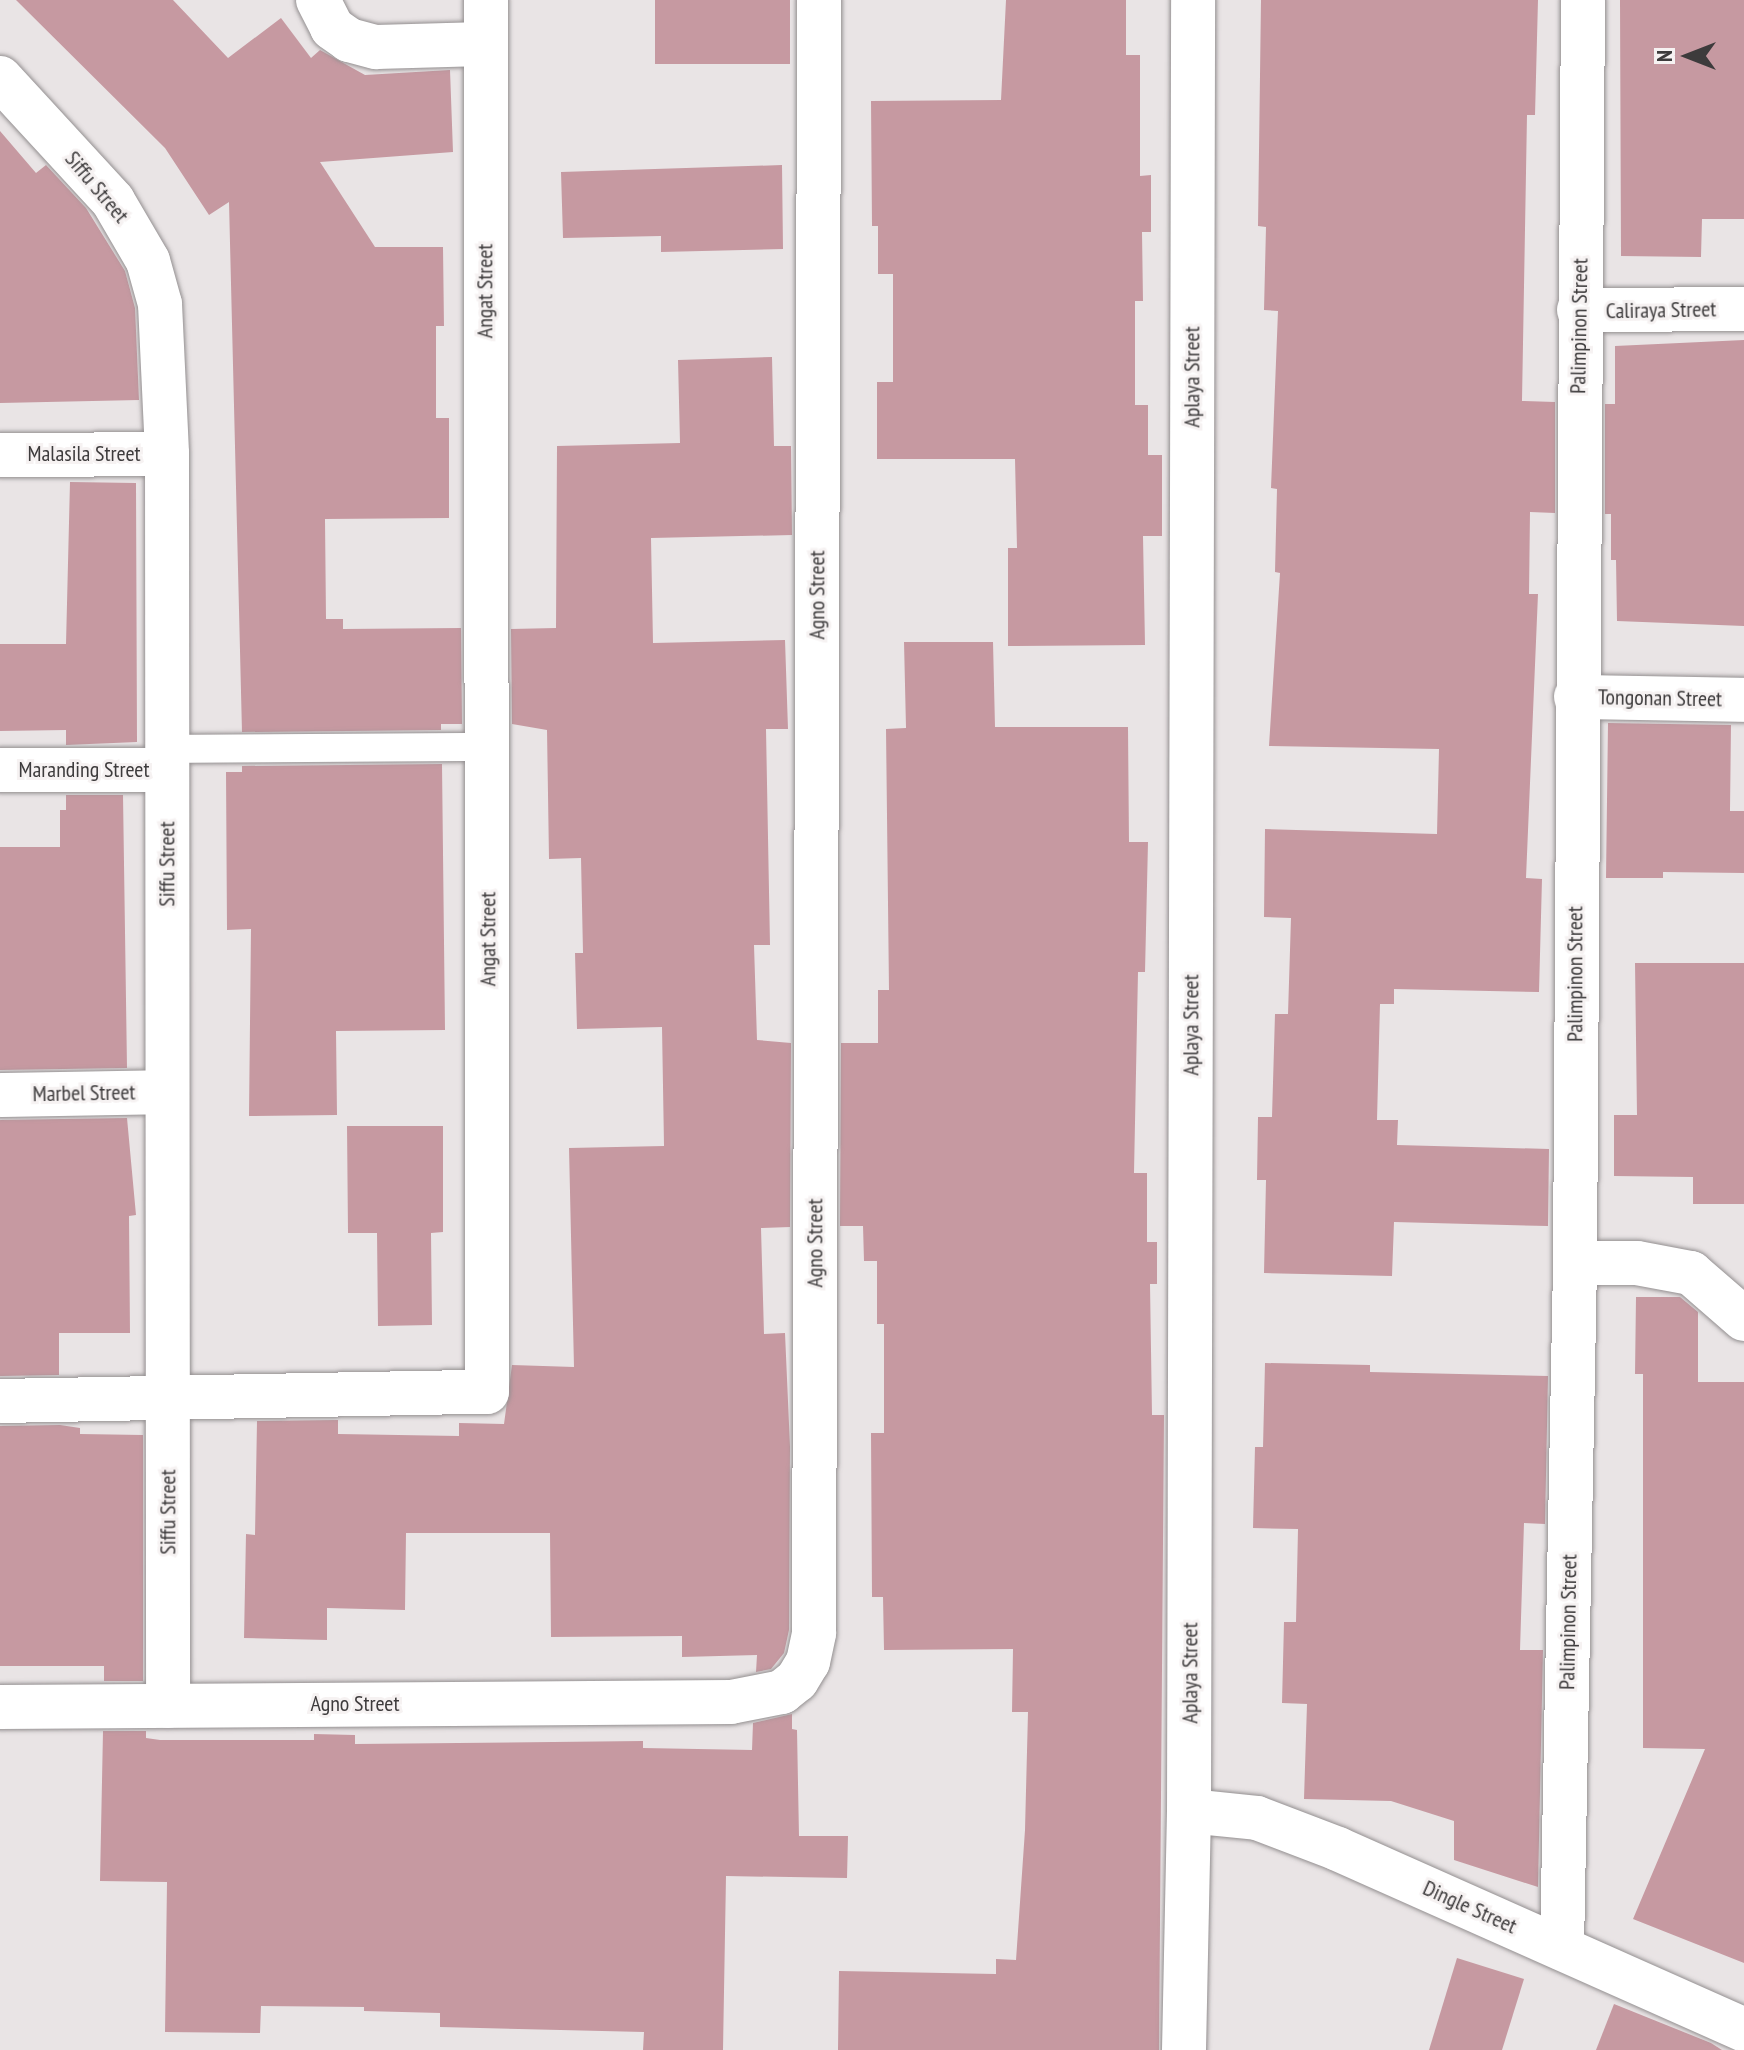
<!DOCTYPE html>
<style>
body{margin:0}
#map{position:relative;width:1744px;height:2050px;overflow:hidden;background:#e9e4e5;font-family:"PT Sans Narrow",sans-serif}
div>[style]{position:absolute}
.building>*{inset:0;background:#c699a1;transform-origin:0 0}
.roads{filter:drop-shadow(0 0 2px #938f90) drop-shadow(0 0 2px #938f90)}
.lane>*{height:28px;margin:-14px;padding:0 14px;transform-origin:14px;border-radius:14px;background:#fff}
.street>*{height:44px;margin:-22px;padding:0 22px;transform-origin:22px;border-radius:22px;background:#fff}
span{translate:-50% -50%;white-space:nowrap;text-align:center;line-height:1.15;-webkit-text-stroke:6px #f6f2f2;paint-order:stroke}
.street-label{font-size:22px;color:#3d3b3c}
.north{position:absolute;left:1648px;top:16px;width:80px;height:80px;-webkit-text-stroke:6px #f6f2f2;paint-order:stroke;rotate:270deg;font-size:22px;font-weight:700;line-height:32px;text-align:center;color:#3d3b3c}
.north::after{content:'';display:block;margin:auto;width:28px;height:36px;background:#3d3b3c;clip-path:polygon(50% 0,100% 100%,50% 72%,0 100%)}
</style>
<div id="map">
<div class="building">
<div style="clip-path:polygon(16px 0,173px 0,228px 58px,281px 18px,311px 58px,320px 50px,365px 75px,450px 70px,453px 152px,320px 162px,375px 247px,443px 247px,444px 326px,436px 326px,436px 418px,449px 418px,449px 518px,325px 519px,326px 619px,343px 619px,343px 629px,461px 628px,462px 724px,441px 724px,441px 730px,242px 732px,229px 202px,209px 215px,165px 148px)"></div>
<div style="left:655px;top:0;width:135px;height:64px"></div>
<div style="clip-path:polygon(1006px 0,1126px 0,1126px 55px,1140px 55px,1140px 176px,1151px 175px,1151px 232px,1142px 232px,1143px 301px,1135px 301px,1135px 405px,1148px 405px,1148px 455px,1162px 455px,1162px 536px,1143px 536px,1145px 645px,1008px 646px,1008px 548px,1017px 548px,1015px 459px,877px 459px,877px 382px,893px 382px,893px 274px,878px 274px,878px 226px,872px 226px,871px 101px,1001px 100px)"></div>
<div style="clip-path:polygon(1261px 0,1538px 0,1535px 115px,1527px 115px,1522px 401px,1555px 402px,1555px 513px,1530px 512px,1529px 594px,1538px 594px,1526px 878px,1542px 879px,1539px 992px,1394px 989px,1394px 1004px,1380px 1004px,1377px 1120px,1398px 1120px,1397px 1145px,1549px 1149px,1548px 1226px,1394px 1222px,1392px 1276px,1264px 1273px,1266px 1180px,1257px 1180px,1258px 1117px,1272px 1117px,1275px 1014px,1288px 1014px,1291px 918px,1264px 917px,1265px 829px,1437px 834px,1439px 749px,1269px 746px,1280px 573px,1275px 572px,1277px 489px,1271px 488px,1278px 311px,1264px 310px,1266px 227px,1258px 226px)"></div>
<div style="clip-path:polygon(1620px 0,1744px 0,1744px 219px,1702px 219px,1701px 257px,1621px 256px)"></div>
<div style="clip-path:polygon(0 131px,36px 173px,46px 165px,86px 208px,125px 271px,135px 308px,139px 400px,0 403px)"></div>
<div style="clip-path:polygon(782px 165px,783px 249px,661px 252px,661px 236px,563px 238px,561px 172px)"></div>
<div style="clip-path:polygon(1744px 340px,1744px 626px,1617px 621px,1616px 560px,1611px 560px,1611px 514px,1605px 514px,1605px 404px,1615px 404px,1615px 346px)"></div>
<div style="clip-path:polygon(772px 357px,774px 446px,791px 446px,792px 535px,651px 538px,653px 643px,785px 640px,788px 729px,766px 729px,770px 945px,754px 945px,757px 1040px,791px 1043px,790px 1227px,761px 1228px,764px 1334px,785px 1333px,790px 1447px,789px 1630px,784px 1653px,771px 1669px,756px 1672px,757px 1655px,682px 1657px,682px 1636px,551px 1637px,550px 1533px,406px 1533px,405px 1610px,327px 1608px,327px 1640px,244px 1638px,246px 1534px,255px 1535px,257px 1421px,338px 1420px,338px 1434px,459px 1436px,459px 1423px,504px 1424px,512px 1365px,574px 1367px,569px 1148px,664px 1146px,662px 1027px,577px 1029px,575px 953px,583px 953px,581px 858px,549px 859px,547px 730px,512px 724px,511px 629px,556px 628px,557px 446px,680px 443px,678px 360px)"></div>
<div style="clip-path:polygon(70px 482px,136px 483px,137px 742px,66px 745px,66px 730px,0 731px,0 644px,66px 644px)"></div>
<div style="clip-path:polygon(904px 642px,993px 642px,995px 727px,1128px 727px,1129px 842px,1148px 842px,1145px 972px,1138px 972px,1134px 1173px,1147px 1173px,1147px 1242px,1157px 1242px,1157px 1284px,1150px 1284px,1152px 1415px,1164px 1415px,1159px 2050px,838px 2050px,839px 1971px,996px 1974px,996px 1959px,1016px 1960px,1025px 1830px,1028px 1712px,1012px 1712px,1013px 1649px,884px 1650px,883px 1597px,872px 1597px,871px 1433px,884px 1433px,884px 1324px,877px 1324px,877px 1261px,864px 1261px,863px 1226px,840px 1226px,841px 1043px,878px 1043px,878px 990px,889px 990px,886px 729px,906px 728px)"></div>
<div style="clip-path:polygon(1608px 723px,1731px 725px,1730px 811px,1744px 811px,1744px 873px,1663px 872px,1663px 878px,1606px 878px)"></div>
<div style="clip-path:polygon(442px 764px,445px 1030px,336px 1031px,337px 1115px,249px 1116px,251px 929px,227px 930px,226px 772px,242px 772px,242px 766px)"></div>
<div style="clip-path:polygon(66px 795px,123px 795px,127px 1068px,0 1070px,0 847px,60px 847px,60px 810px,66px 810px)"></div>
<div style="clip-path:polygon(1635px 963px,1744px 963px,1744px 1204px,1693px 1204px,1693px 1177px,1614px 1176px,1614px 1115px,1637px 1115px)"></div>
<div style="clip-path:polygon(127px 1118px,136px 1215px,129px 1216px,130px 1333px,59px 1333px,59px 1375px,0 1376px,0 1120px)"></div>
<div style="clip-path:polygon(347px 1126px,443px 1126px,443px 1232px,431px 1233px,432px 1325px,378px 1326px,377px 1233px,348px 1233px)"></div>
<div style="clip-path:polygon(1636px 1297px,1680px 1297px,1698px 1312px,1698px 1382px,1744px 1382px,1744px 1963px,1633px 1919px,1705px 1749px,1643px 1748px,1643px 1374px,1635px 1374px)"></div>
<div style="clip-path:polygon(1265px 1363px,1370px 1365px,1370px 1372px,1548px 1376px,1545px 1524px,1524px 1523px,1520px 1650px,1543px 1650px,1538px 1887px,1454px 1860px,1454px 1821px,1391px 1801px,1304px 1799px,1307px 1704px,1282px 1703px,1284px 1622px,1296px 1622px,1298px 1529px,1253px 1528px,1255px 1447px,1263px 1447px)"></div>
<div style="clip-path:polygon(60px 1425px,80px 1428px,80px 1434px,143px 1435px,143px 1681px,104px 1681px,104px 1666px,0 1666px,0 1426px)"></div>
<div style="clip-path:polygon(792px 1714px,792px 1729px,797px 1730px,799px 1836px,848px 1836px,847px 1878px,726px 1876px,723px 2050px,643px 2050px,644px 2032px,440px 2027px,440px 2013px,364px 2011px,364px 2007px,261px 2006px,260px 2033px,165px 2032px,167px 1882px,100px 1881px,103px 1731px,146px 1731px,146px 1738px,160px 1740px,314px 1740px,314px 1734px,355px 1735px,355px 1744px,643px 1741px,643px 1748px,752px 1750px,753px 1723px)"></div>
<div style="clip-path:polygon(1457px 1958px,1524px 1979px,1502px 2050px,1429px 2050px)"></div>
<div style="clip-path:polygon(1614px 2004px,1711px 2043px,1722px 2050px,1596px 2050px)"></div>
</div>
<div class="roads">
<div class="lane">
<div style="left:167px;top:749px;width:322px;rotate:-0.4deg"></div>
</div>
<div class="street">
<div style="left:318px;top:0;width:31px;rotate:63deg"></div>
<div style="left:332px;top:28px;width:21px;rotate:35deg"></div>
<div style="left:349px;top:40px;width:28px;rotate:15deg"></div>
<div style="left:376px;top:47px;width:107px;rotate:-1.6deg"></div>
<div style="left:0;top:78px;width:167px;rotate:47.4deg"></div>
<div style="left:113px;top:201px;width:69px;rotate:59.7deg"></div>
<div style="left:148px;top:261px;width:45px;rotate:74.4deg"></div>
<div style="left:160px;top:304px;width:150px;rotate:87.3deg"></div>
<div style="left:167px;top:454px;width:1252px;rotate:89.95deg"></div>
<div style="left:1579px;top:310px;width:165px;rotate:-0.3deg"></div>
<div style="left:0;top:455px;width:167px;rotate:-0.3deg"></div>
<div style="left:1576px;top:697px;width:168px;rotate:1deg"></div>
<div style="left:0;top:770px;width:167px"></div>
<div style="left:0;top:1095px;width:167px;rotate:-1deg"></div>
<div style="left:1575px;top:1263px;width:62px"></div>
<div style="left:1637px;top:1263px;width:55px;rotate:10.5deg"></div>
<div style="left:1691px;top:1273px;width:70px;rotate:41deg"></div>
<div style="left:0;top:1401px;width:487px;rotate:-1.1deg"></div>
<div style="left:487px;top:1392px;width:1392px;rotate:-90.04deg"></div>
<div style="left:0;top:1707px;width:731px;rotate:-0.39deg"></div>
<div style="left:731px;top:1702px;width:52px;rotate:-11.1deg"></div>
<div style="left:782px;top:1692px;width:19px;rotate:-39deg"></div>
<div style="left:797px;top:1680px;width:21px;rotate:-59deg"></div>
<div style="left:808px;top:1662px;width:30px;rotate:-78deg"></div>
<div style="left:814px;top:1633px;width:1633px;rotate:-89.82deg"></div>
<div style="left:1189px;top:1811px;width:68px;rotate:5.9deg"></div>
<div style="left:1257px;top:1818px;width:87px;rotate:20.9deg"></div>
<div style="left:1338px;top:1849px;width:445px;rotate:24deg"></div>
<div style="left:1562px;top:1948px;width:685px;rotate:-88.91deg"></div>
<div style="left:1575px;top:1263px;width:1263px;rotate:-89.64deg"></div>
<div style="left:1184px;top:2050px;width:239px;rotate:-88.8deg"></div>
<div style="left:1189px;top:1811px;width:1811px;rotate:-89.87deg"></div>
</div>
</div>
<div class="street-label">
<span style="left:97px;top:187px;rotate:50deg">Siffu Street</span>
<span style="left:485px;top:291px;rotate:-90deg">Angat Street</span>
<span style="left:1661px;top:310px;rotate:-1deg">Caliraya Street</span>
<span style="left:1579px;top:326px;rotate:-89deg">Palimpinon Street</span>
<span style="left:1192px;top:377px;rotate:-90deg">Aplaya Street</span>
<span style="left:84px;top:454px">Malasila Street</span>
<span style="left:817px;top:595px;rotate:-90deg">Agno Street</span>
<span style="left:1660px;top:698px;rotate:1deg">Tongonan Street</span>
<span style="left:84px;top:770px">Maranding Street</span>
<span style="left:167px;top:864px;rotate:-90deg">Siffu Street</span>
<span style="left:488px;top:939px;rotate:-90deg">Angat Street</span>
<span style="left:1575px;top:974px;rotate:-90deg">Palimpinon Street</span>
<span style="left:1191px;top:1025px;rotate:-90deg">Aplaya Street</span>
<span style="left:84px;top:1093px;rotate:-1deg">Marbel Street</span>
<span style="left:815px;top:1243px;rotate:-90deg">Agno Street</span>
<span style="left:168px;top:1512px;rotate:-90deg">Siffu Street</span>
<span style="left:1568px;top:1622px;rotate:-89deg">Palimpinon Street</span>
<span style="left:1190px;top:1673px;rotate:-90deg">Aplaya Street</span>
<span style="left:355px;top:1704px">Agno Street</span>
<span style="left:1470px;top:1907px;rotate:24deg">Dingle Street</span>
</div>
<div class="north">N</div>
</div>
